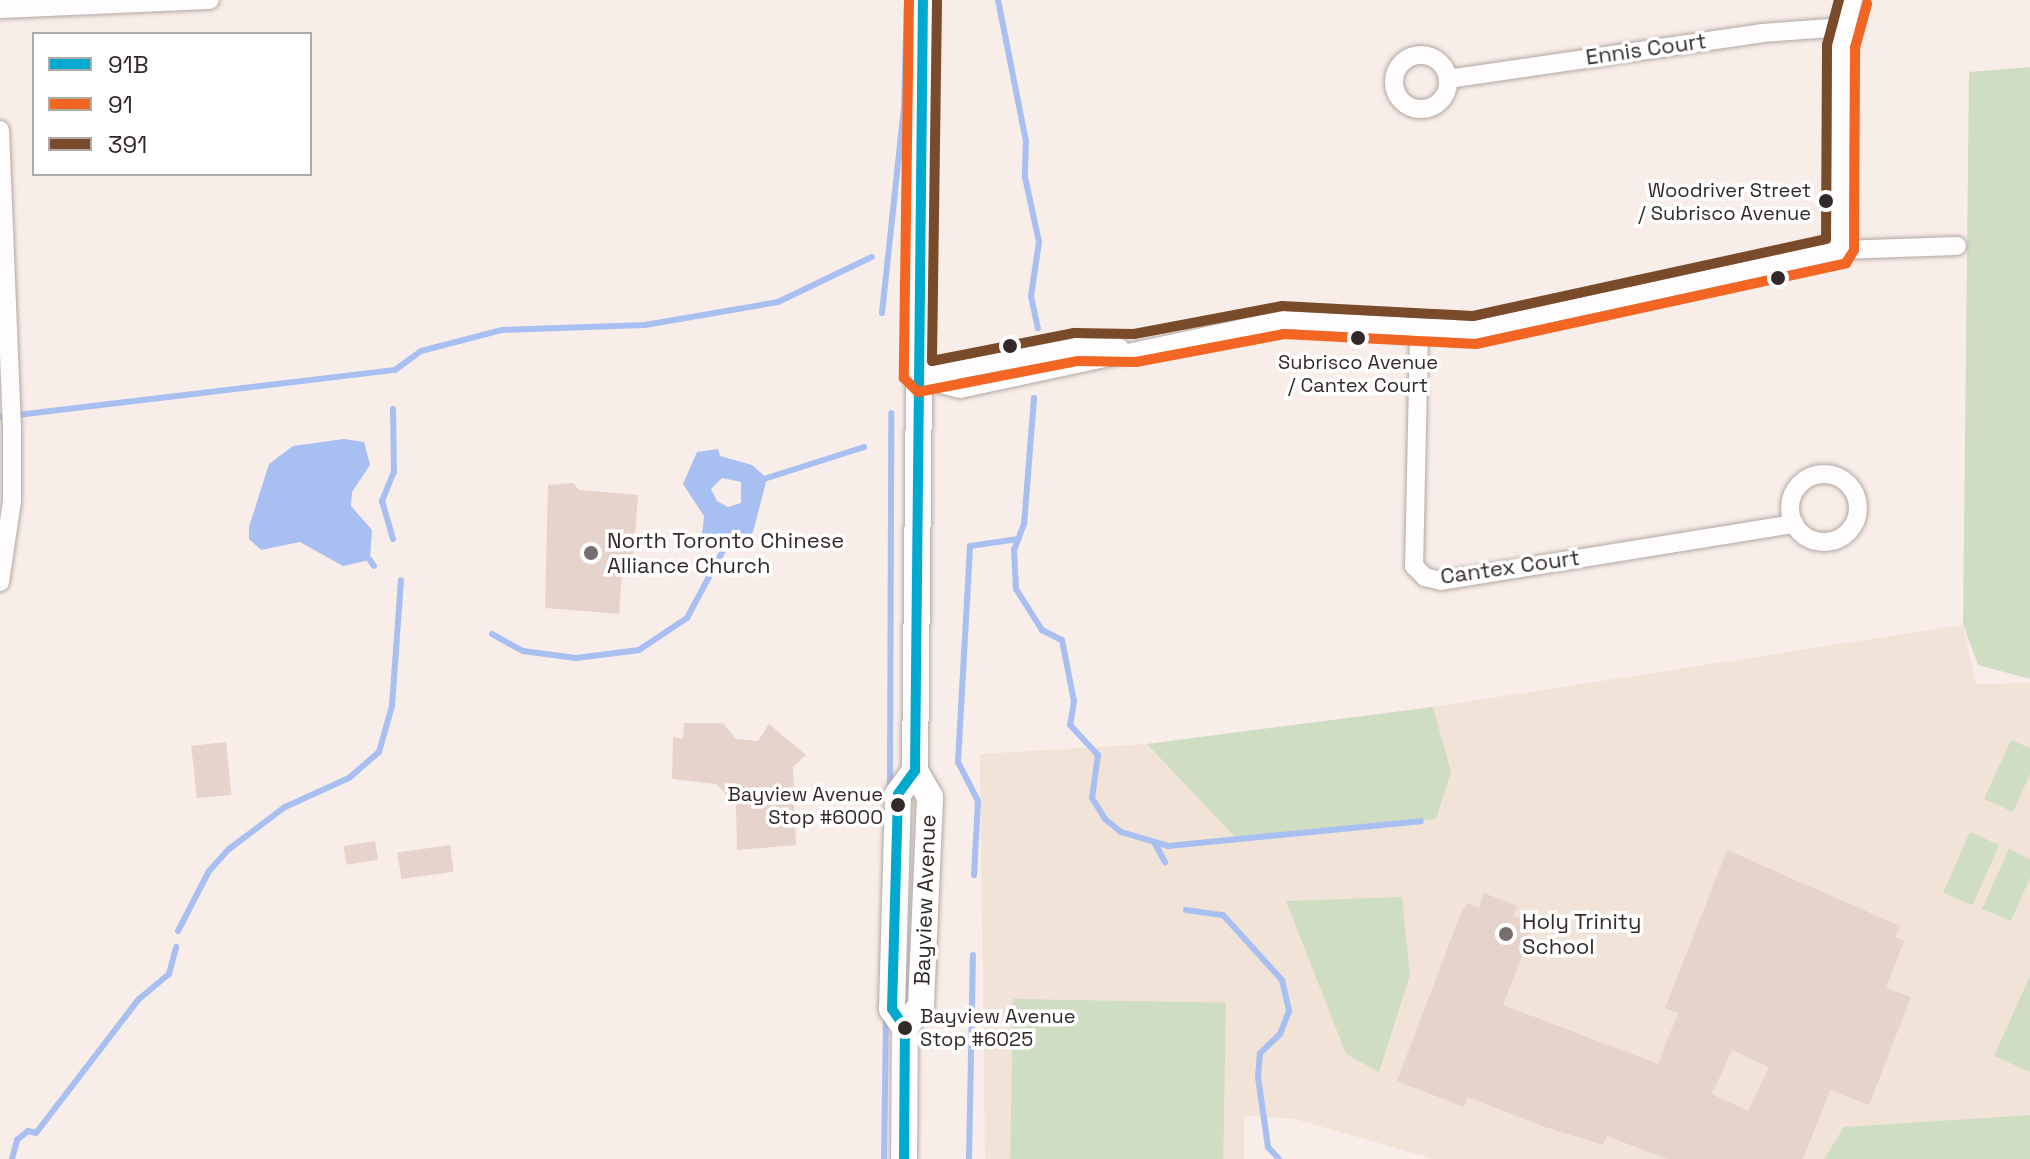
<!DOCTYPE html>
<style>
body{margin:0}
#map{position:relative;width:2030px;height:1159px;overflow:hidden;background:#f8ede8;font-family:"Space Grotesk",sans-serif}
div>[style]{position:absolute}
.education>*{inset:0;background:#f1e3d7}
.green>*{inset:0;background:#cfddc2;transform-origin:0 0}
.water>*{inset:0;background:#a8bff1}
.stream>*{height:6px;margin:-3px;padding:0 3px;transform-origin:3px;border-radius:3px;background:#a8bff1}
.building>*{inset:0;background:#e6d3cb;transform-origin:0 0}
.roads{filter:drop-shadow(0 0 2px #b0a8a4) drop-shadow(0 0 2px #b0a8a4)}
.minor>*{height:18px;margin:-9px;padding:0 9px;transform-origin:9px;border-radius:9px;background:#fefcfc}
.minor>.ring{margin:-9px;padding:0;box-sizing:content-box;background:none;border:18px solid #fefcfc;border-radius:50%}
.secondary>*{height:26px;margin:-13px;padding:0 13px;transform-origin:13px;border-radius:13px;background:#fefcfc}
.bus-1>*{height:10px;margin:-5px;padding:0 5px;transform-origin:5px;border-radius:5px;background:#00a9ce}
.bus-2>*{height:10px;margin:-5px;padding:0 5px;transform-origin:5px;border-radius:5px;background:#f26522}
.bus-3>*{height:10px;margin:-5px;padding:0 5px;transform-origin:5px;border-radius:5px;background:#7a4b2a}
.dots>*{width:22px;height:22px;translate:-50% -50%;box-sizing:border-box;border:4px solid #fff;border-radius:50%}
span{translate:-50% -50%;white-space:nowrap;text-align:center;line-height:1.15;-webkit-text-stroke:7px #fff;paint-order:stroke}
.bus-label{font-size:20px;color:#322a28}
.right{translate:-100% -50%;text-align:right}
.left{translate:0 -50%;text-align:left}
.street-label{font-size:22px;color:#322a28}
.poi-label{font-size:22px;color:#322a28}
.legend{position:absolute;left:32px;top:32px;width:280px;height:144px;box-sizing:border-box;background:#fff;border:2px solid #adaaa9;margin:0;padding:10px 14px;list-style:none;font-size:24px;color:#322a28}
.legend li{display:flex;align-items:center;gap:16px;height:40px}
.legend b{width:40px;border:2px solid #adaaa9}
</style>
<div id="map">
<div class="education">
<div style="clip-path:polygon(1963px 625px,1976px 684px,2030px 683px,2030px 1115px,1845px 1127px,1824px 1159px,1434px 1159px,1295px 1119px,1244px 1116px,1244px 1159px,985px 1159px,980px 754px,1147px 744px,1433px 707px)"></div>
</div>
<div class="green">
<div style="clip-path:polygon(2030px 67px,2030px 679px,1978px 665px,1963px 624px,1969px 72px)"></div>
<div style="clip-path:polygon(1433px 707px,1451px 772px,1436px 819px,1235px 837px,1147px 744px)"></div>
<div style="clip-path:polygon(2011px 740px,2030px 748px,2030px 774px,2013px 812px,1984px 799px)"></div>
<div style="left:1970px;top:832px;width:32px;height:66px;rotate:24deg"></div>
<div style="clip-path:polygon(2009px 849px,2030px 859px,2030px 878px,2011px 921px,1982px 909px)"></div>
<div style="clip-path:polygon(1402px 897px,1410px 975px,1379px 1072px,1346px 1054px,1286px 901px)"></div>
<div style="clip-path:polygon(2030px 976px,2030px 1072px,1994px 1056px)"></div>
<div style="left:1013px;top:999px;width:213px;height:160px;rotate:1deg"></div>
<div style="clip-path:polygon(2030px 1115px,2030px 1159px,1824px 1159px,1844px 1127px)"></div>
</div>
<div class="water">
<div style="clip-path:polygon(344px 439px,364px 442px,370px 465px,352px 492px,351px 506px,372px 530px,370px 560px,343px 566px,300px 542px,261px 550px,249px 539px,249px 527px,269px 464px,293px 446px)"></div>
<div style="clip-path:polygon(evenodd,718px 449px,720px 456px,752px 465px,767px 478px,753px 532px,736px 546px,702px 535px,704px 516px,683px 484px,697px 452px,718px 449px,722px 478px,741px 482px,741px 503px,728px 507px,717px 501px,711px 489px,722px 478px)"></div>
</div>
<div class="stream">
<div style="left:998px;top:0;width:144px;rotate:78.8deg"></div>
<div style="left:1026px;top:141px;width:36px;rotate:92deg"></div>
<div style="left:1025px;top:177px;width:66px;rotate:77.8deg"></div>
<div style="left:1039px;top:242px;width:55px;rotate:98.4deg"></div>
<div style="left:1031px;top:296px;width:33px;rotate:78deg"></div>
<div style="left:882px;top:313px;width:207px;rotate:-83.9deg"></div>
<div style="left:904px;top:107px;width:107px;rotate:-88.4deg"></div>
<div style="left:1034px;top:398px;width:126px;rotate:94.5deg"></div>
<div style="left:1024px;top:524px;width:28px;rotate:111deg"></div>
<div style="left:1014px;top:550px;width:39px;rotate:87deg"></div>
<div style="left:1016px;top:589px;width:49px;rotate:57.6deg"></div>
<div style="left:1042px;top:630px;width:22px;rotate:27deg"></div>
<div style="left:1062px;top:640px;width:62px;rotate:78.9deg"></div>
<div style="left:1074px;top:701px;width:24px;rotate:99deg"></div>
<div style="left:1070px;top:725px;width:41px;rotate:47deg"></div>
<div style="left:1098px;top:755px;width:43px;rotate:97.9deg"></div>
<div style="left:1092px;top:798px;width:25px;rotate:58deg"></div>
<div style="left:1105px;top:819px;width:21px;rotate:39deg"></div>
<div style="left:1121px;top:832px;width:49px;rotate:16.6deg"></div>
<div style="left:1168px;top:846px;width:254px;rotate:-5.6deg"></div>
<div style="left:0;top:417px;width:398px;rotate:-6.8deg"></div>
<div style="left:395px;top:370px;width:32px;rotate:-36deg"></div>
<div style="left:421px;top:351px;width:84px;rotate:-14.5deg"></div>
<div style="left:502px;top:330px;width:143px;rotate:-2deg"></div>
<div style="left:645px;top:325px;width:135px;rotate:-9.8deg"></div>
<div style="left:778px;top:302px;width:104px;rotate:-25.6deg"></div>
<div style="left:767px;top:478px;width:102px;rotate:-17.7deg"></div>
<div style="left:393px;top:539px;width:40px;rotate:-106deg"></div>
<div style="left:382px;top:501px;width:31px;rotate:-68deg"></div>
<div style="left:394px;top:472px;width:63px;rotate:-90.9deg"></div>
<div style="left:370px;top:560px;width:7px;rotate:56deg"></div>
<div style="left:492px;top:634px;width:35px;rotate:29deg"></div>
<div style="left:523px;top:651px;width:53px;rotate:7.5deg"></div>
<div style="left:576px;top:658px;width:64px;rotate:-7.2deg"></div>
<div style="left:639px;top:650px;width:58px;rotate:-33.7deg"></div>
<div style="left:687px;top:618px;width:83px;rotate:-61.9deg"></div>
<div style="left:890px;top:789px;width:376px;rotate:-89.8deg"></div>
<div style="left:1155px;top:844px;width:21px;rotate:61deg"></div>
<div style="left:974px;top:875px;width:74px;rotate:-86.9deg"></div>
<div style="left:978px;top:801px;width:44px;rotate:-117.1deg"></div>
<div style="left:958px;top:762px;width:216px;rotate:-86.8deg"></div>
<div style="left:970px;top:546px;width:49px;rotate:-8.3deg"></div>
<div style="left:1186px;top:910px;width:37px;rotate:8deg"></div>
<div style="left:1223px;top:915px;width:88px;rotate:47.8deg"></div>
<div style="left:1282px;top:980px;width:32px;rotate:77deg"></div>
<div style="left:1289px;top:1011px;width:25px;rotate:111deg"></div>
<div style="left:1280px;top:1034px;width:28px;rotate:136deg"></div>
<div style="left:1260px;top:1053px;width:24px;rotate:95deg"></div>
<div style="left:1258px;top:1077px;width:71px;rotate:81.9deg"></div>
<div style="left:1268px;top:1147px;width:16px;rotate:47deg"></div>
<div style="left:178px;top:931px;width:68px;rotate:-62.7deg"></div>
<div style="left:209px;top:871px;width:30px;rotate:-48deg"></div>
<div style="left:229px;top:849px;width:70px;rotate:-36.9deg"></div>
<div style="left:285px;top:807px;width:70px;rotate:-24.4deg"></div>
<div style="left:349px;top:778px;width:40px;rotate:-41deg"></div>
<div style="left:379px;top:752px;width:48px;rotate:-74.2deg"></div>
<div style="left:392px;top:706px;width:126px;rotate:-85.9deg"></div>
<div style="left:12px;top:1159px;width:20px;rotate:-75deg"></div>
<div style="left:17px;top:1140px;width:14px;rotate:-39deg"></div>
<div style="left:28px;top:1131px;width:8px;rotate:14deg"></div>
<div style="left:36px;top:1133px;width:169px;rotate:-52.5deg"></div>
<div style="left:139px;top:999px;width:39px;rotate:-40deg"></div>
<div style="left:169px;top:974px;width:28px;rotate:-75deg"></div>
<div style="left:884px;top:1159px;width:140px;rotate:-89.2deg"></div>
<div style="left:969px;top:1159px;width:204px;rotate:-88.9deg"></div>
</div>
<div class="building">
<div style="clip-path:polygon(573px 483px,579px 490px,638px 495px,633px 562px,623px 561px,619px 614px,545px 608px,548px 485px)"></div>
<div style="clip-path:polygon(684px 723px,723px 723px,736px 739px,758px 741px,769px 724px,806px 755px,793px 767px,796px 845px,737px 850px,736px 805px,716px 784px,672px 779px,673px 737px,683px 739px)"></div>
<div style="left:226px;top:742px;width:53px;height:35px;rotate:84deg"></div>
<div style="left:375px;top:841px;width:19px;height:32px;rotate:81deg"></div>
<div style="left:450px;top:845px;width:27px;height:53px;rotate:82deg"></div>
<div style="clip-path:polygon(evenodd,1727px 850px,1900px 926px,1895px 937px,1904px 941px,1886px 988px,1911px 997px,1869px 1105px,1830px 1090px,1803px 1159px,1667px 1159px,1607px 1136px,1603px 1145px,1545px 1127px,1468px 1097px,1464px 1107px,1397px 1081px,1461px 913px,1467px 903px,1479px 908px,1484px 893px,1517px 906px,1513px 916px,1534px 924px,1503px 1005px,1658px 1064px,1678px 1013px,1665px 1008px,1727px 850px,1732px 1050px,1769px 1067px,1748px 1111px,1712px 1094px,1732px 1050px)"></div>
</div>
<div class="roads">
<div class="minor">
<div style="left:0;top:9px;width:210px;rotate:-2.5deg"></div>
<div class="ring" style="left:1394px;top:55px;width:36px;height:36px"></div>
<div style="left:1448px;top:79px;width:317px;rotate:-8.3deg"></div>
<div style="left:1762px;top:33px;width:82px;rotate:-4.2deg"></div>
<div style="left:0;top:130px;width:295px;rotate:87.7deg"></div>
<div style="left:12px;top:425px;width:76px;rotate:90deg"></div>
<div style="left:12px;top:501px;width:82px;rotate:98.4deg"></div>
<div style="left:1840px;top:250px;width:204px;rotate:-89.7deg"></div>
<div style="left:1841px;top:46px;width:48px;rotate:-75.4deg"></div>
<div style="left:1419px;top:332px;width:234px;rotate:91.2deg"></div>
<div style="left:1414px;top:566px;width:16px;rotate:45deg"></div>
<div style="left:1425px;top:577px;width:16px;rotate:14deg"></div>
<div style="left:1441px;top:581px;width:358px;rotate:-9.2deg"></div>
<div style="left:920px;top:377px;width:160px;rotate:-10.8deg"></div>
<div style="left:1077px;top:347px;width:43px;rotate:1.3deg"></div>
<div style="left:918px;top:378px;width:43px;rotate:14.7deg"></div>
<div style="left:960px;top:389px;width:330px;rotate:-12.1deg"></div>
<div style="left:1283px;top:320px;width:191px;rotate:3deg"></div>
<div style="left:1474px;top:330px;width:375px;rotate:-12.3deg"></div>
<div style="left:1840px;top:250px;width:117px;rotate:-2deg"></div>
<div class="ring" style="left:1790px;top:474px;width:50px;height:50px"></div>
</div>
<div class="secondary">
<div style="left:905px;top:1028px;width:28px;rotate:-55deg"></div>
<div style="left:921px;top:1005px;width:208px;rotate:-87.5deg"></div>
<div style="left:930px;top:797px;width:30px;rotate:-120deg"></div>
<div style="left:915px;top:771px;width:771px;rotate:-89.41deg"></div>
<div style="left:904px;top:1159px;width:131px;rotate:-89.6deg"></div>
<div style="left:905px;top:1028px;width:23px;rotate:-124deg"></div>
<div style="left:892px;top:1009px;width:215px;rotate:-88.4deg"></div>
<div style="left:898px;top:794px;width:29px;rotate:-54deg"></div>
</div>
</div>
<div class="bus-1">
<div style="left:904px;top:1159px;width:131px;rotate:-89.6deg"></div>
<div style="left:905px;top:1028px;width:23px;rotate:-124deg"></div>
<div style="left:892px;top:1009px;width:215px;rotate:-88.4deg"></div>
<div style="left:898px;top:794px;width:29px;rotate:-54deg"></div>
<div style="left:915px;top:771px;width:771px;rotate:-89.41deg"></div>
</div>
<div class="bus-2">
<div style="left:909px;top:0;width:378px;rotate:90.8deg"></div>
<div style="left:904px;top:378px;width:20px;rotate:45deg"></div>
<div style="left:918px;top:392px;width:163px;rotate:-11deg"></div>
<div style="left:1078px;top:361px;width:58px;rotate:1deg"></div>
<div style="left:1136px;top:362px;width:151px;rotate:-10.7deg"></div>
<div style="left:1284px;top:334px;width:192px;rotate:3deg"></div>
<div style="left:1476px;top:344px;width:379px;rotate:-12.3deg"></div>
<div style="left:1846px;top:263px;width:15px;rotate:-58deg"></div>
<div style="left:1854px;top:250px;width:202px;rotate:-89.7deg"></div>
<div style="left:1855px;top:48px;width:46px;rotate:-74.7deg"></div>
</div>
<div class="bus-3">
<div style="left:937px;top:0;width:361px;rotate:90.8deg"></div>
<div style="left:932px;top:361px;width:145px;rotate:-11.2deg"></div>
<div style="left:1074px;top:333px;width:60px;rotate:1deg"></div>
<div style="left:1134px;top:334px;width:151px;rotate:-10.7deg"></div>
<div style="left:1282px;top:306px;width:191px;rotate:3deg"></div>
<div style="left:1473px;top:316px;width:361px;rotate:-12.3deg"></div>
<div style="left:1826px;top:239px;width:194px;rotate:-89.7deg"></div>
<div style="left:1827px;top:45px;width:47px;rotate:-75.1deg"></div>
</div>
<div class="dots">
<div style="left:1826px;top:201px;background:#322a28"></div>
<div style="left:1778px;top:278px;background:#322a28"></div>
<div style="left:1358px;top:338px;background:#322a28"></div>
<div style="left:1010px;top:346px;background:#322a28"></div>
<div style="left:591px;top:553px;background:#776e6b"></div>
<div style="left:898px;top:805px;background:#322a28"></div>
<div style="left:1506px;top:934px;background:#776e6b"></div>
<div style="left:905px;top:1028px;background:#322a28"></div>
</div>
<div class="bus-label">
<span class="right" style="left:1811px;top:202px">Woodriver Street<br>/ Subrisco Avenue</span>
<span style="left:1358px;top:374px">Subrisco Avenue<br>/ Cantex Court</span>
<span class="right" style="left:883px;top:806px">Bayview Avenue<br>Stop #6000</span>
<span class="left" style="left:920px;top:1028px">Bayview Avenue<br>Stop #6025</span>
</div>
<div class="street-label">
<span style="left:1646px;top:49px;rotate:-8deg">Ennis Court</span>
<span style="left:1510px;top:567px;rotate:-8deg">Cantex Court</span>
<span style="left:925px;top:900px;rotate:-88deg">Bayview Avenue</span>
</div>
<div class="poi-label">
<span class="left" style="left:607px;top:553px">North Toronto Chinese<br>Alliance Church</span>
<span class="left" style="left:1522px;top:934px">Holy Trinity<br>School</span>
</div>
<ul class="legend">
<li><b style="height:10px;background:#00a9ce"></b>91B</li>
<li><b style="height:10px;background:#f26522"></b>91</li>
<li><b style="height:10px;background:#7a4b2a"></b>391</li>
</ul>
</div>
